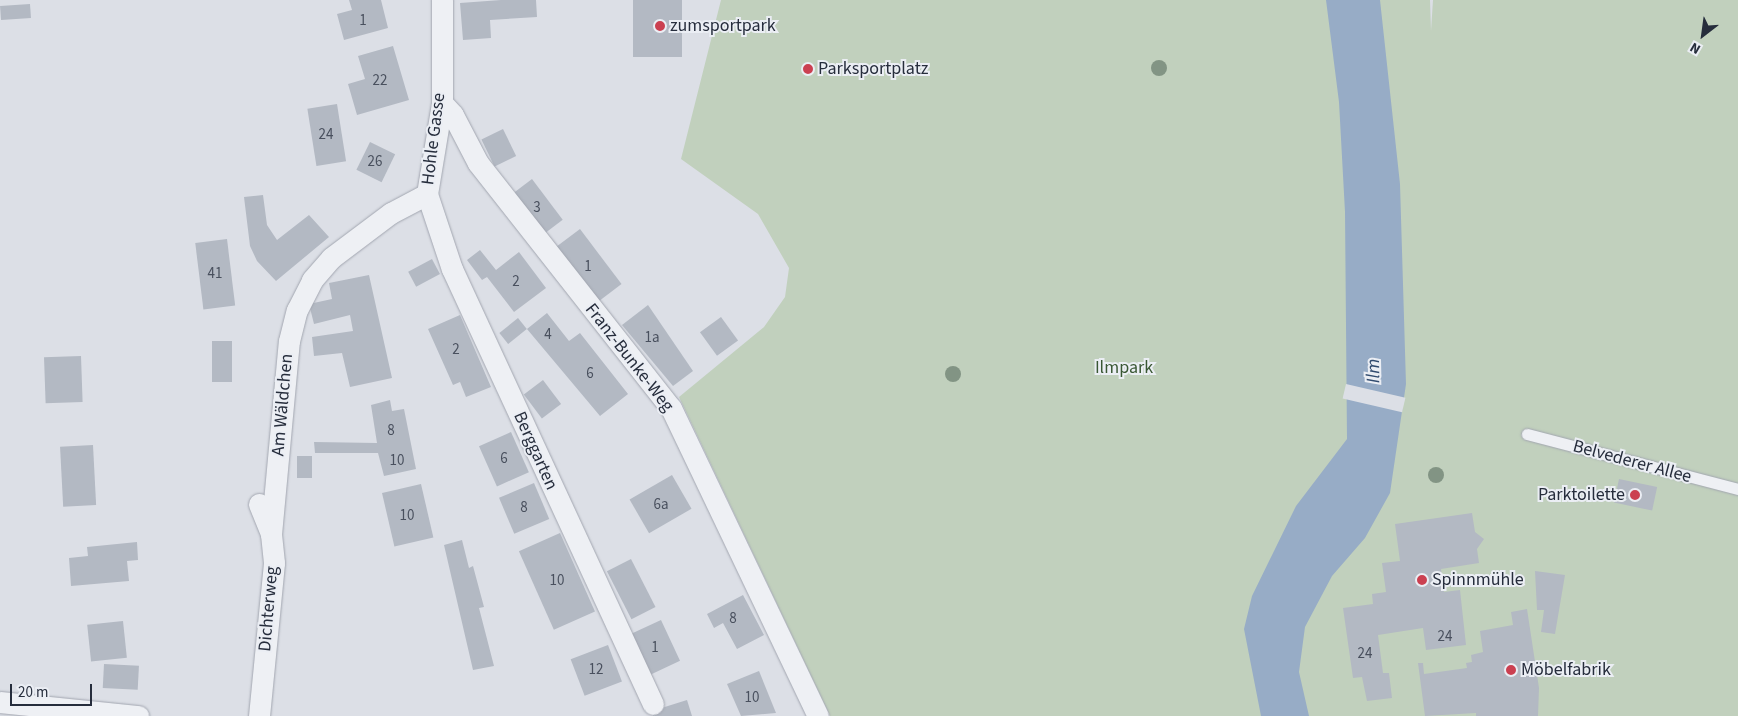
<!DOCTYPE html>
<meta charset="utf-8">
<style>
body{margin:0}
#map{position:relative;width:1738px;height:716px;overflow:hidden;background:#dcdfe6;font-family:"Source Sans 3",sans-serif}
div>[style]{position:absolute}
.green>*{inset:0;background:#c1d0bd}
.water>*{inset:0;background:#97acc6}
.pier>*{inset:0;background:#dcdfe6;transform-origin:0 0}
.building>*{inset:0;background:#b3b9c3;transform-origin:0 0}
.roads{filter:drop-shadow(0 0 1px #a2a6b0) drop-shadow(0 0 1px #a2a6b0)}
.lane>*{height:11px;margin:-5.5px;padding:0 5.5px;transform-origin:5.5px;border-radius:5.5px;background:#eef0f4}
.street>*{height:21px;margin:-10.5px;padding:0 10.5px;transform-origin:10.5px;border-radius:10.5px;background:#eef0f4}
.trees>*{width:16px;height:16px;margin:-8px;border-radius:50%;background:#829484}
.dots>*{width:14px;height:14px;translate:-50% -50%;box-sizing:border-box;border:2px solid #ebeef4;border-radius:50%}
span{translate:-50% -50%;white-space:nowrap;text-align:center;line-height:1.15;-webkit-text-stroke:4px #ebeef4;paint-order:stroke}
.number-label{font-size:15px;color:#49505e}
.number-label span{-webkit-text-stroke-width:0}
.poi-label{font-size:18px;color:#262d3c}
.left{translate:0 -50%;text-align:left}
.right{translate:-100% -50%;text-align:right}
.street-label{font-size:18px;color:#262d3c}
.park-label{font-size:18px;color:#395733}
.water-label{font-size:19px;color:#314b6f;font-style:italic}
.north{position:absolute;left:1678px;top:10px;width:50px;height:50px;-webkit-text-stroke:4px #ebeef4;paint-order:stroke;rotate:210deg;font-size:14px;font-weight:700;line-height:20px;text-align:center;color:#262d3c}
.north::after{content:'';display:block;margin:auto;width:18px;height:22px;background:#262d3c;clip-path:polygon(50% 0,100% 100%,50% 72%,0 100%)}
.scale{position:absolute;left:10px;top:684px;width:82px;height:22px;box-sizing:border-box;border:2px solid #262d3c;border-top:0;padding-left:6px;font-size:15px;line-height:18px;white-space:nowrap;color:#262d3c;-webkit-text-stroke:4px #ebeef4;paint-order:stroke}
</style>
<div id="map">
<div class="green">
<div style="clip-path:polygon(721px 0,1430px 0,1431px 31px,1433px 0,1738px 0,1738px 716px,830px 716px,679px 397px,764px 327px,785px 297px,789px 268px,758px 214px,681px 159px)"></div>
</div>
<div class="water">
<div style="clip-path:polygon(1326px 0,1380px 0,1400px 184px,1406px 384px,1390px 493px,1365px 538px,1332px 576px,1305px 627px,1299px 672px,1309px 716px,1261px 716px,1244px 629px,1252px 596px,1296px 506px,1347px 439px,1345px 212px,1339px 102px)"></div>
</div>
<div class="pier">
<div style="left:1346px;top:384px;width:61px;height:15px;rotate:13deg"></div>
</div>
<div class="building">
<div style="clip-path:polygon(349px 0,381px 0,388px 28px,344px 40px,337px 14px,352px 10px)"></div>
<div style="clip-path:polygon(501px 0,536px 0,537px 17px,490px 20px,491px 38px,463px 40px,460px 3px)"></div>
<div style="left:633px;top:0;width:49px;height:57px"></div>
<div style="left:30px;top:4px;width:14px;height:30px;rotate:86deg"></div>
<div style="clip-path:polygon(393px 46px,409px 100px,357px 115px,348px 84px,365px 79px,358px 56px)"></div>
<div style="left:337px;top:104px;width:58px;height:30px;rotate:81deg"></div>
<div style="left:503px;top:129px;width:30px;height:24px;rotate:64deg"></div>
<div style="left:370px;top:142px;width:28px;height:31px;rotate:26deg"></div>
<div style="left:532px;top:179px;width:51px;height:26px;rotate:53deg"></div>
<div style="clip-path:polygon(263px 195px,267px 225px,277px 240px,309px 215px,329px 237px,276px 281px,257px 261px,250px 246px,244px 197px)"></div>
<div style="left:580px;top:229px;width:69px;height:33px;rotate:53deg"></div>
<div style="left:227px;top:239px;width:67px;height:32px;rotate:83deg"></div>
<div style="clip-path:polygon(480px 250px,496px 270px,519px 252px,546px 288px,514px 312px,487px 277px,482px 280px,467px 260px)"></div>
<div style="left:432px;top:259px;width:17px;height:27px;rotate:62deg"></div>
<div style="clip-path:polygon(369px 275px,392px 378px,350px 387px,342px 353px,314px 356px,312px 337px,353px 331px,350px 315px,314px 324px,309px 304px,332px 299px,329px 283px)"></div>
<div style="clip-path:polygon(648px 305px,693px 371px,673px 386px,622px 325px)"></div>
<div style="clip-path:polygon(547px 313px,569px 341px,580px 333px,628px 394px,600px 416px,527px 329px)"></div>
<div style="clip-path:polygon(460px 315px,491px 387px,466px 397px,460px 382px,453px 385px,428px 329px)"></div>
<div style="left:721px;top:317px;width:29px;height:26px;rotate:54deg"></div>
<div style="left:518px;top:318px;width:14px;height:24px;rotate:51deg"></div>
<div style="left:212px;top:341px;width:20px;height:41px"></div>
<div style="left:81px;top:356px;width:46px;height:37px;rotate:88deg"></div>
<div style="left:543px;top:380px;width:30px;height:24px;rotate:53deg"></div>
<div style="clip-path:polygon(390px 400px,392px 411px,404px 409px,416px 469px,384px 476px,378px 453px,315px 453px,314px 442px,377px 443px,371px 405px)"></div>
<div style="left:511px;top:432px;width:44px;height:35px;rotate:66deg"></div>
<div style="left:93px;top:445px;width:60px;height:33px;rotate:87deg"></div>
<div style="left:297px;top:456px;width:15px;height:22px"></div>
<div style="left:672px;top:475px;width:39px;height:49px;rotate:60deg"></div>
<div style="left:1619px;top:479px;width:39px;height:24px;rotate:12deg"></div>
<div style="left:534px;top:483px;width:39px;height:38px;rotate:67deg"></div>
<div style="left:421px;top:484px;width:55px;height:40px;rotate:77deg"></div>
<div style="clip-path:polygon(1472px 513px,1475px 532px,1484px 539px,1477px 549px,1479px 563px,1441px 569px,1444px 592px,1460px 590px,1466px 645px,1426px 650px,1423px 628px,1378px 635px,1383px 673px,1389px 673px,1392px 698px,1367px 701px,1362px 677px,1353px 678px,1343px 608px,1373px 604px,1372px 594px,1386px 592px,1382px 563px,1400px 561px,1395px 524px)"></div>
<div style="left:560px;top:533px;width:86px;height:45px;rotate:66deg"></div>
<div style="clip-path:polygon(462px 540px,469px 568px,473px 566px,484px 607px,479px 608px,494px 666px,473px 670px,444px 545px)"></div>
<div style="clip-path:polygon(137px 542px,138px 560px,127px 561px,129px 581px,71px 586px,69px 558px,88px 556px,87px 547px)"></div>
<div style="left:631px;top:559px;width:54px;height:27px;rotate:63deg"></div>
<div style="clip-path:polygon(1535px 571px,1565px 575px,1555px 634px,1541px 632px,1544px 610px,1537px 610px)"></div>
<div style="clip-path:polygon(743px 595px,764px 635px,737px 649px,723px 623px,714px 628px,707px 614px)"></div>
<div style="clip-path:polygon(1527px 609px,1539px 688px,1538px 716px,1476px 716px,1476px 713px,1425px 716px,1418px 663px,1423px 663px,1424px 674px,1467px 668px,1466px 663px,1472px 662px,1471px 655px,1483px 652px,1480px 631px,1513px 625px,1511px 612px)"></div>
<div style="left:661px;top:620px;width:45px;height:34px;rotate:65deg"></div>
<div style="left:123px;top:621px;width:37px;height:36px;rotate:84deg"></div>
<div style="left:608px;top:645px;width:39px;height:40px;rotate:69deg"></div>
<div style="left:104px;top:664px;width:35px;height:24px;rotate:3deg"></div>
<div style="clip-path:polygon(759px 671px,776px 713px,741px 716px,727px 684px)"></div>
<div style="clip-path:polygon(687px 700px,692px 716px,653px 716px,652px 711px)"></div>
</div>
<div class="roads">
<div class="lane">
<div style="left:1527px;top:434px;width:218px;rotate:14.6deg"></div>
</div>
<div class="street">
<div style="left:442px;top:103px;width:16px;rotate:47deg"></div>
<div style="left:453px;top:115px;width:54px;rotate:62.5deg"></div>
<div style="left:478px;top:163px;width:312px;rotate:51.8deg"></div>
<div style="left:671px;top:408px;width:341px;rotate:64.5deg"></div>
<div style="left:427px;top:194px;width:79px;rotate:71.6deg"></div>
<div style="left:452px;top:269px;width:479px;rotate:65.2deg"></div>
<div style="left:259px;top:504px;width:32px;rotate:68deg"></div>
<div style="left:271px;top:534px;width:29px;rotate:84deg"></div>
<div style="left:274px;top:563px;width:154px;rotate:95.6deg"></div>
<div style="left:271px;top:534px;width:194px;rotate:-84.7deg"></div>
<div style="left:289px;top:341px;width:32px;rotate:-76deg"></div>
<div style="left:297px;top:310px;width:34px;rotate:-63deg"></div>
<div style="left:312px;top:280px;width:29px;rotate:-49deg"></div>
<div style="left:331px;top:258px;width:75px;rotate:-36.9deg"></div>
<div style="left:391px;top:213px;width:41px;rotate:-27.8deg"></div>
<div style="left:427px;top:194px;width:92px;rotate:-80.6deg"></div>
<div style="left:442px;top:103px;width:103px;rotate:-90deg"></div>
<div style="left:0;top:702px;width:139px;rotate:5.8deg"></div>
</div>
</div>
<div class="trees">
<div style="left:1159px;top:68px"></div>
<div style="left:953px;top:374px"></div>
<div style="left:1436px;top:475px"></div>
</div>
<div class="dots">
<div style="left:660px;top:26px;background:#cb4051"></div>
<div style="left:808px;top:69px;background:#cb4051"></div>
<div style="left:1635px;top:495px;background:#cb4051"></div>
<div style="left:1422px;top:580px;background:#cb4051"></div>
<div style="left:1511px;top:670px;background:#cb4051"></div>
</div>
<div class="number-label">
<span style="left:363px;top:21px">1</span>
<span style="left:380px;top:81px">22</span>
<span style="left:326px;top:135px">24</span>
<span style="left:375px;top:162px">26</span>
<span style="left:537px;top:208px">3</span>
<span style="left:588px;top:267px">1</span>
<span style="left:215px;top:274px">41</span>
<span style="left:516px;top:282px">2</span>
<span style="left:548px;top:335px">4</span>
<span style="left:652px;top:338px">1a</span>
<span style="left:456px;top:350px">2</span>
<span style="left:590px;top:374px">6</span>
<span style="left:391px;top:431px">8</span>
<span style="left:504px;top:459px">6</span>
<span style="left:397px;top:461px">10</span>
<span style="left:661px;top:505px">6a</span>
<span style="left:524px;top:508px">8</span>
<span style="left:407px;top:516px">10</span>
<span style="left:557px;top:581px">10</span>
<span style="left:733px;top:619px">8</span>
<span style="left:1445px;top:637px">24</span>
<span style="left:655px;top:648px">1</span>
<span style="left:1365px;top:654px">24</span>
<span style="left:596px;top:670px">12</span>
<span style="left:752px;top:698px">10</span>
</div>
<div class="poi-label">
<span class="left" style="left:670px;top:26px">zumsportpark</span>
<span class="left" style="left:818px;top:69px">Parksportplatz</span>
<span class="right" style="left:1625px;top:495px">Parktoilette</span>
<span class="left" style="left:1432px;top:580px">Spinnmühle</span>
<span class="left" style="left:1521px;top:670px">Möbelfabrik</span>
</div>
<div class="street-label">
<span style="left:434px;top:139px;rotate:-83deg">Hohle Gasse</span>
<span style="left:629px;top:358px;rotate:52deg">Franz-Bunke-Weg</span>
<span style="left:283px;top:405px;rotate:-85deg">Am Wäldchen</span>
<span style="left:535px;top:451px;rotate:66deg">Berggarten</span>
<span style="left:1632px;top:462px;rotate:15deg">Belvederer Allee</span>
<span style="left:269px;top:609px;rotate:-85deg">Dichterweg</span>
</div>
<div class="park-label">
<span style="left:1124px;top:368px">Ilmpark</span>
</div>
<div class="water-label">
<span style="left:1374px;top:371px;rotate:-91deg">Ilm</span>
</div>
<div class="north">N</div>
<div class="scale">20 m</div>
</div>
